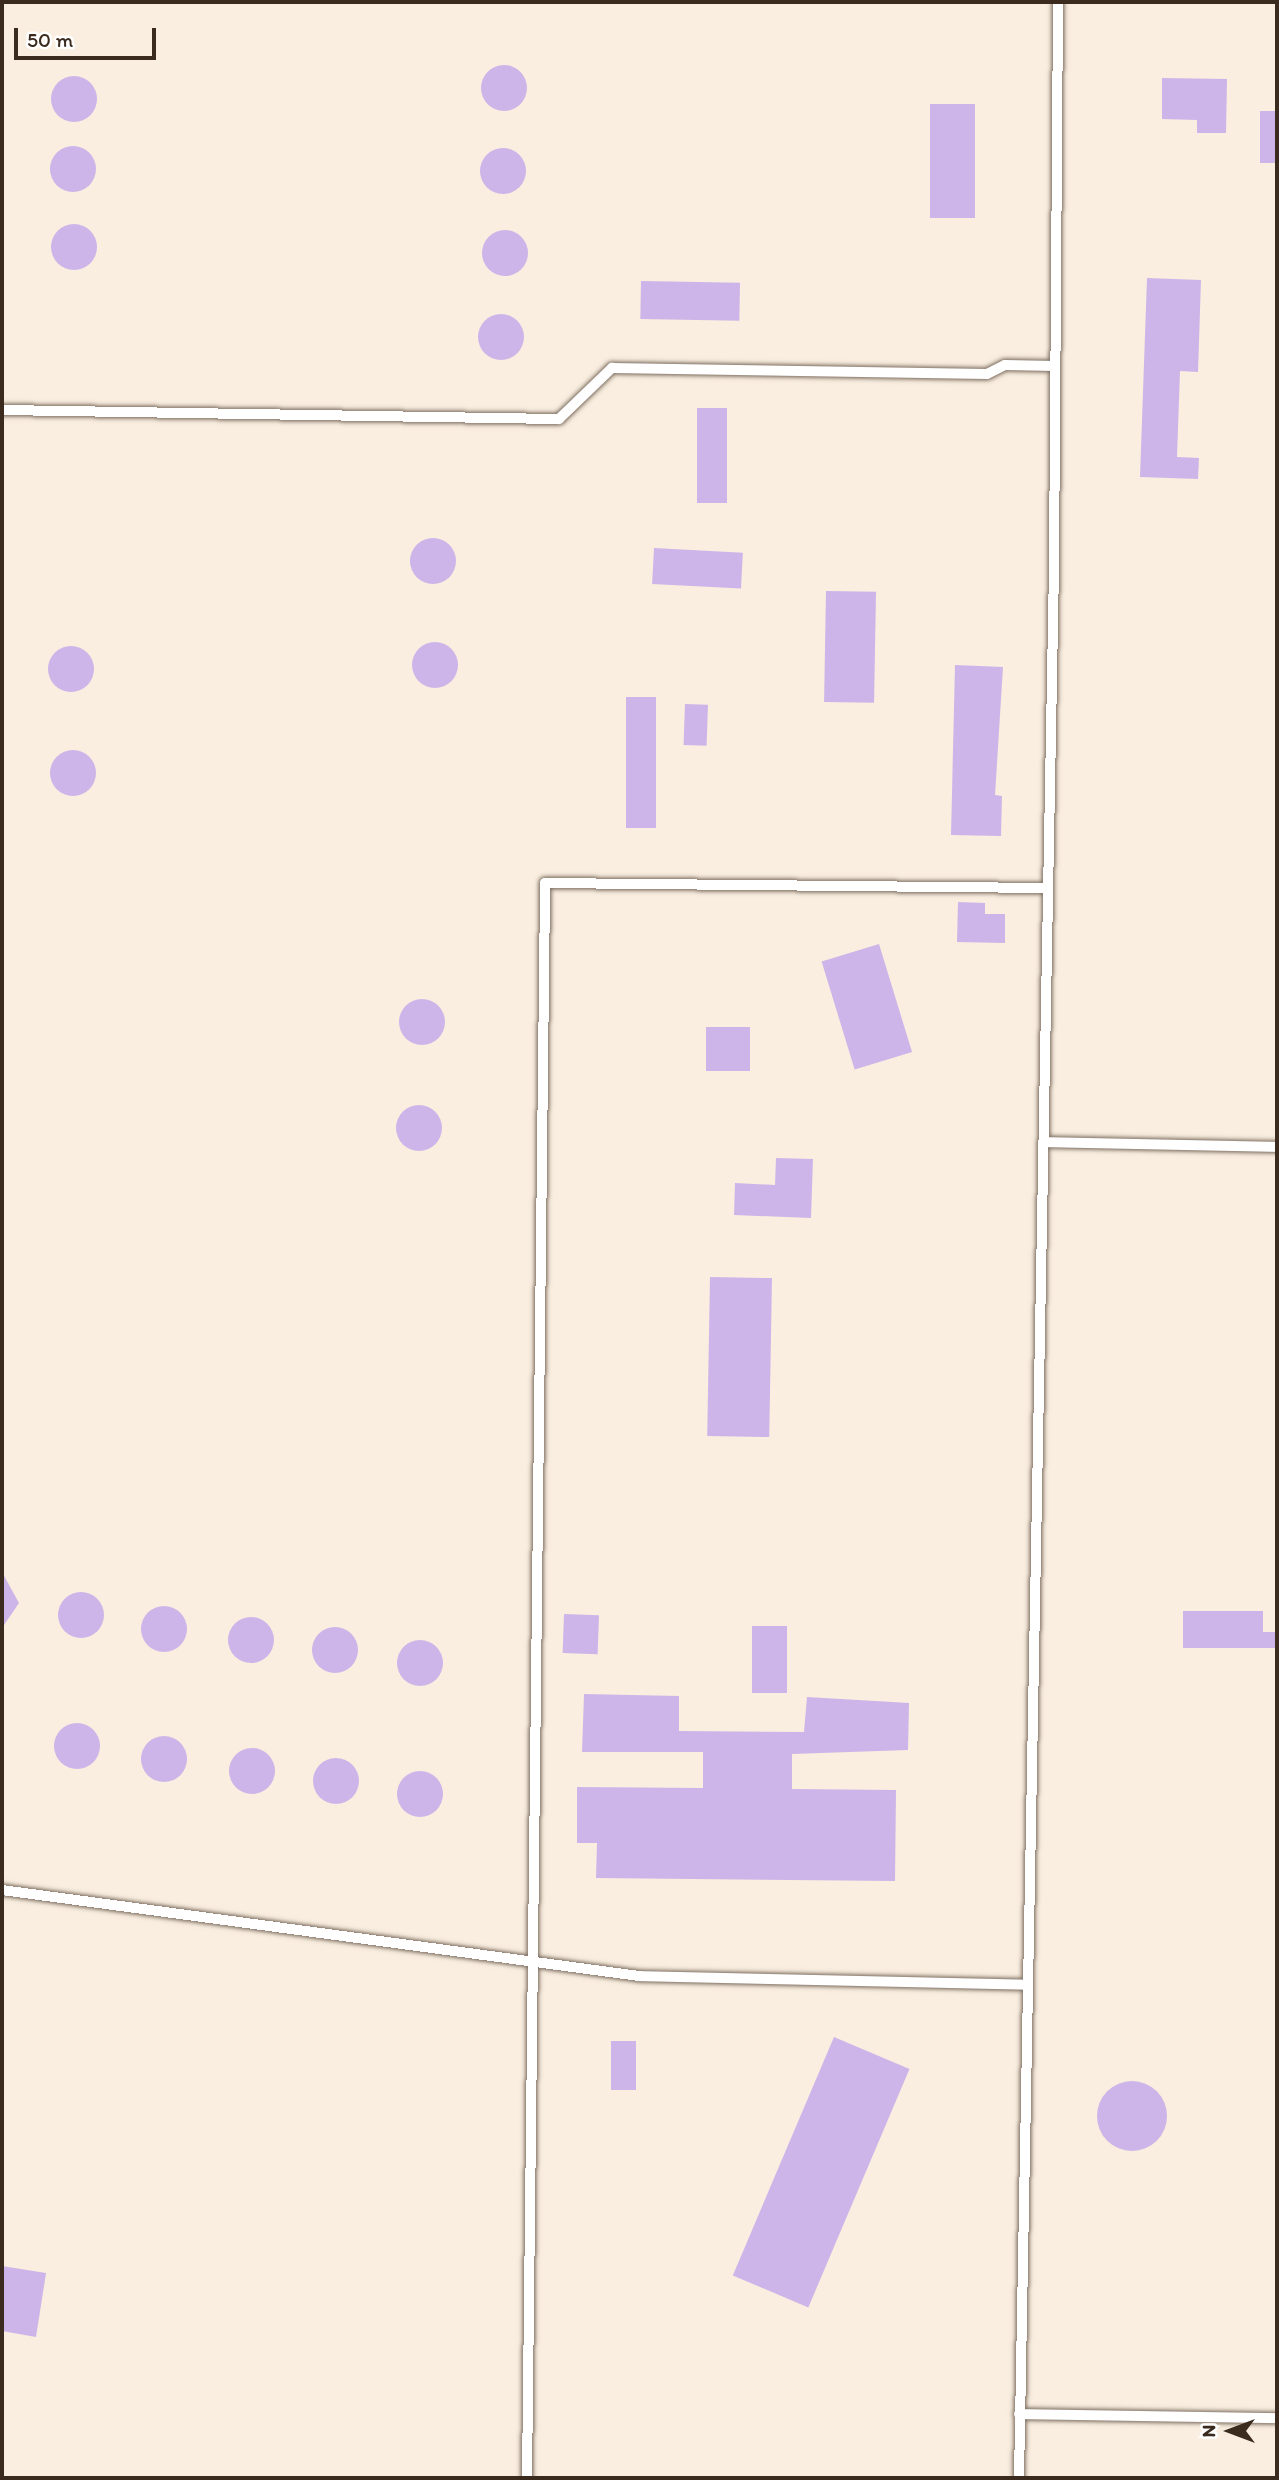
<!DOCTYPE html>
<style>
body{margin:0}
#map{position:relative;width:1279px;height:2480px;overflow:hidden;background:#f9eedf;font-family:Itim,sans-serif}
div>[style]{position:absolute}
.building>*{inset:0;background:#cdb5ea;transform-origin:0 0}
.round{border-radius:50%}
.roads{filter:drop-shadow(0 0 2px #7e6f62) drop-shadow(0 0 2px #7e6f62)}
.lane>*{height:10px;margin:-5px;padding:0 5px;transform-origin:5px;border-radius:5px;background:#fff}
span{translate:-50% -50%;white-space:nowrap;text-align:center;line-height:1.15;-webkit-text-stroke:6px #fff;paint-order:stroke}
.frame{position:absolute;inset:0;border:4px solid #3b2a1e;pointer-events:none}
.north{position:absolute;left:1195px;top:2396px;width:70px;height:70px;-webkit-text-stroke:5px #fff;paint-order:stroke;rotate:270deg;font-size:19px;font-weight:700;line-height:28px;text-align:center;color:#3b2a1e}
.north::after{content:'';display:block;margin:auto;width:24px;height:32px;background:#3b2a1e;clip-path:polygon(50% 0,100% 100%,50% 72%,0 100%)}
.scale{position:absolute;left:14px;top:28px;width:142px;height:32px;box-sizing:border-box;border:4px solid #3b2a1e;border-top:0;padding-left:9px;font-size:21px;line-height:24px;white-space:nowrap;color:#3b2a1e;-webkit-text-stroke:5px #fff;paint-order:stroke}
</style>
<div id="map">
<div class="building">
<div class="round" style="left:481px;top:65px;width:46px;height:46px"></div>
<div class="round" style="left:51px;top:76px;width:46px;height:46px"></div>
<div style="clip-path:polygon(1162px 78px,1227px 79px,1226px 133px,1197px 133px,1197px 120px,1162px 119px)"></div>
<div style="left:930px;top:104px;width:45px;height:114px"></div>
<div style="left:1260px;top:111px;width:17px;height:52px"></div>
<div class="round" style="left:50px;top:146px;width:46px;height:46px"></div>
<div class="round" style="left:480px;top:148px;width:46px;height:46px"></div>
<div class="round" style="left:51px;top:224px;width:46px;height:46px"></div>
<div class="round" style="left:482px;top:230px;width:46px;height:46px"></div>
<div style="clip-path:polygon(1147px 278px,1201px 280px,1198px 372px,1180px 371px,1177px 457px,1199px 458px,1198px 479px,1140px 477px)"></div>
<div style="left:641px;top:281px;width:99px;height:38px;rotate:1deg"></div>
<div class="round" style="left:478px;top:314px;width:46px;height:46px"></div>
<div style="left:697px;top:408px;width:30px;height:95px"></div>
<div class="round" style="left:410px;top:538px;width:46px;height:46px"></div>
<div style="left:654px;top:548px;width:89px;height:36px;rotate:3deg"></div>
<div style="left:826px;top:591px;width:50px;height:111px;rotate:1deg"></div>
<div class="round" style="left:412px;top:642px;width:46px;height:46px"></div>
<div class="round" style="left:48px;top:646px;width:46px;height:46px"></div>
<div style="clip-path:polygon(955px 665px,1003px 667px,995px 795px,1002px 796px,1001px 836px,951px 835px)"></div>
<div style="left:626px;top:697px;width:30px;height:131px"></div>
<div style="left:685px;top:704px;width:23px;height:41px;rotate:2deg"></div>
<div class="round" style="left:50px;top:750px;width:46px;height:46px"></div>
<div style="clip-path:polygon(958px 902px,985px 903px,985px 914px,1005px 914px,1005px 943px,957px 942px)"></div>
<div style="left:879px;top:944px;width:113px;height:60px;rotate:73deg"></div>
<div class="round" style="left:399px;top:999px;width:46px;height:46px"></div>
<div style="left:706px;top:1027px;width:44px;height:44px"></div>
<div class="round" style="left:396px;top:1105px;width:46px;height:46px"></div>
<div style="clip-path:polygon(776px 1158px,813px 1159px,811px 1218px,734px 1215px,735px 1183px,775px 1185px)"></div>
<div style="left:710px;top:1277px;width:62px;height:159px;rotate:1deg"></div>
<div style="clip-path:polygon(2px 1572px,19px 1603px,2px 1628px)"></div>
<div class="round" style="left:58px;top:1592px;width:46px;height:46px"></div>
<div class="round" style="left:141px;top:1606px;width:46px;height:46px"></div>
<div style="clip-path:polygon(1183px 1611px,1263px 1611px,1263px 1632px,1275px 1632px,1275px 1648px,1183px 1648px)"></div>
<div style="left:564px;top:1614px;width:35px;height:39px;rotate:2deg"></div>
<div class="round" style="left:228px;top:1617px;width:46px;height:46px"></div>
<div style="left:752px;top:1626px;width:35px;height:67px"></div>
<div class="round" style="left:312px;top:1627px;width:46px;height:46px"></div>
<div class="round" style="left:397px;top:1640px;width:46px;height:46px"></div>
<div style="clip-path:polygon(584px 1694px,679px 1696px,679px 1731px,804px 1732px,807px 1697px,909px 1703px,908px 1750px,792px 1754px,792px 1789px,896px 1790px,895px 1881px,596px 1878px,597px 1843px,577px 1843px,577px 1787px,703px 1788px,703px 1752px,582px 1752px)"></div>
<div class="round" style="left:54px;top:1723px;width:46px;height:46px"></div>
<div class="round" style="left:141px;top:1736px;width:46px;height:46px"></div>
<div class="round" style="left:229px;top:1748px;width:46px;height:46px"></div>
<div class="round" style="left:313px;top:1758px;width:46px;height:46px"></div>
<div class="round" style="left:397px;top:1771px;width:46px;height:46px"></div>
<div style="left:834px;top:2037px;width:82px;height:259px;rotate:23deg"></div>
<div style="left:611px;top:2041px;width:25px;height:49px"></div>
<div class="round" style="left:1097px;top:2081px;width:70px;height:70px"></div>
<div style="clip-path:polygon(2px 2266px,46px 2273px,36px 2337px,2px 2331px)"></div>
</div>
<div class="roads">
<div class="lane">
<div style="left:2px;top:410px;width:557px;rotate:0.93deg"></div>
<div style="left:559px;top:419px;width:74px;rotate:-43.9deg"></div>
<div style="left:612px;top:368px;width:375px;rotate:0.9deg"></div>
<div style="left:987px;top:374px;width:20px;rotate:-27deg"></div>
<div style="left:1005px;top:365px;width:50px;rotate:1.1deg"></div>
<div style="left:1044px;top:1142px;width:233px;rotate:1.2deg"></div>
<div style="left:2px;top:1890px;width:643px;rotate:7.69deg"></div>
<div style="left:639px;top:1976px;width:385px;rotate:1.3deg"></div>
<div style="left:1019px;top:2414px;width:258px;rotate:0.9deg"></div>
<div style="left:527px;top:2478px;width:1595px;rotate:-89.35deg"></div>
<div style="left:545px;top:883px;width:503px;rotate:0.57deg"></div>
<div style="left:1019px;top:2478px;width:1915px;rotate:-88.95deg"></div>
<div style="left:1054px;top:563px;width:561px;rotate:-89.59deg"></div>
</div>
</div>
<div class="frame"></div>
<div class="north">N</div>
<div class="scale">50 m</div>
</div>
